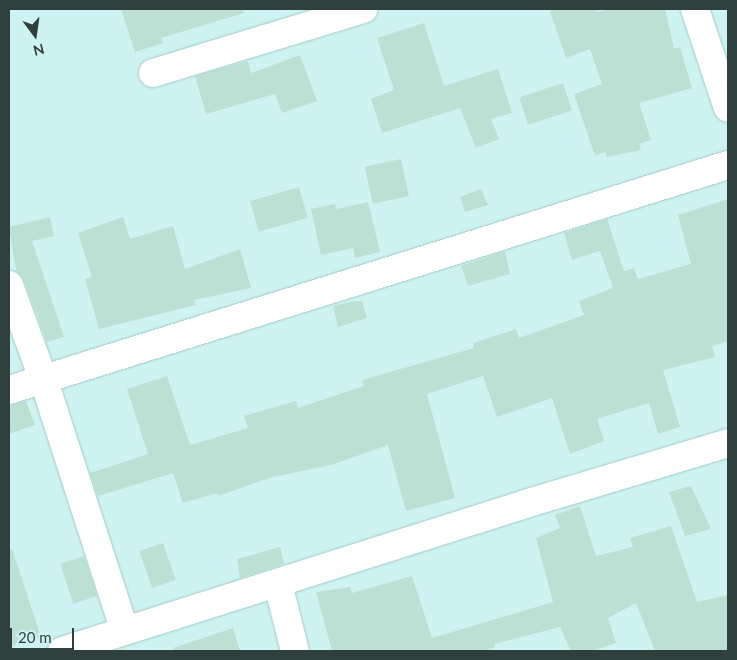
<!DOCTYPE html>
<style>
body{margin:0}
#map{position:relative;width:737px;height:660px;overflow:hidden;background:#cdf4f3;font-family:Lato,sans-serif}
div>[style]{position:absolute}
.building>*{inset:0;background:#bce0d4;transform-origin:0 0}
.roads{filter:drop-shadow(0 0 1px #a1c8c6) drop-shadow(0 0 1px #a1c8c6)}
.minor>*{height:28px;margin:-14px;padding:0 14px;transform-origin:14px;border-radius:14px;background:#fff}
span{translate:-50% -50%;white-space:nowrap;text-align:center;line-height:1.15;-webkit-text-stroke:4px #cdf4f3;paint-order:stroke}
.frame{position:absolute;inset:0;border:10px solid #2f3f3e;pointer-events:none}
.north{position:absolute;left:10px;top:10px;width:50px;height:50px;-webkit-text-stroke:4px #cdf4f3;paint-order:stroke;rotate:166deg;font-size:14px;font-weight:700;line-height:20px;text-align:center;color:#2f3f3e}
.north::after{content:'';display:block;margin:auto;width:18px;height:22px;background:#2f3f3e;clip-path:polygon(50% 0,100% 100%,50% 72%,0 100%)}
.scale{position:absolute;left:10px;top:628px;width:64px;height:22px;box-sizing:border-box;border:2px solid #2f3f3e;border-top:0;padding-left:6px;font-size:15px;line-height:18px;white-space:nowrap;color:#2f3f3e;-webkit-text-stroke:4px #cdf4f3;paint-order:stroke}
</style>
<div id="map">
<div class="building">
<div style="clip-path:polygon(121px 9px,243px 9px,244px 13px,161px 38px,163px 43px,135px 52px)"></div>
<div style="clip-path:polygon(549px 9px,595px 9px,596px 12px,612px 9px,665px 9px,674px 49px,680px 47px,692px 88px,639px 103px,651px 140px,639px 144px,641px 150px,607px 157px,605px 152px,595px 156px,574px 94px,602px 84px,590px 49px,566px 58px)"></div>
<div style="clip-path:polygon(424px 23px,444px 86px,498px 69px,512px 113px,491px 119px,499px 139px,476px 148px,460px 108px,382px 133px,371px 99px,394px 90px,377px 38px)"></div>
<div style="clip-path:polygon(300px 55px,317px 101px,282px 113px,275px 94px,206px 114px,195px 76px,248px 61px,251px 73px)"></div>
<div style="left:563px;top:83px;width:29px;height:46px;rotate:72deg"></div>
<div style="left:401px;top:159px;width:38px;height:37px;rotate:78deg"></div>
<div style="left:299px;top:187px;width:32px;height:51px;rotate:74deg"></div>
<div style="clip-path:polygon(481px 189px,488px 205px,465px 212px,460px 197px)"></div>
<div style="clip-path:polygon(728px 199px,728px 341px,712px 346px,715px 357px,663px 370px,680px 427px,658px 434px,649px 403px,597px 419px,604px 441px,570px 454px,552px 398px,497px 417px,483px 376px,427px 394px,455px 498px,406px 511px,388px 445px,331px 465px,273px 477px,218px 496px,217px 493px,183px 503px,173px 473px,98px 496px,90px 473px,148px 454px,127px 389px,167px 376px,190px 445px,248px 428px,244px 416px,296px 401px,298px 408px,364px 386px,362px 380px,474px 348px,473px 343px,516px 329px,519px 338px,584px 315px,579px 301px,613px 288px,600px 251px,572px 260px,564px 233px,607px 219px,624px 271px,634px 268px,638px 279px,691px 264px,678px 215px)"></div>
<div style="clip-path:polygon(368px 202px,380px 252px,355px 258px,353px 248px,321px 255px,311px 209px,335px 204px,336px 209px)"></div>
<div style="clip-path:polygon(50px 217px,54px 236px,32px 241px,64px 337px,47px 342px,24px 280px,14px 270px,16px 270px,9px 227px)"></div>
<div style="clip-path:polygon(123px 217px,130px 239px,173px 226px,185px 269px,240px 249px,251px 288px,194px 300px,196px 305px,99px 329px,85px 279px,92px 277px,78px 233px)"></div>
<div style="clip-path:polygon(505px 251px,510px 274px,468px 286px,461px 266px)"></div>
<div style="clip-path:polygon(355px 301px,362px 301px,367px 318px,338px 327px,333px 306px)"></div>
<div style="clip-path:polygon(26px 401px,35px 425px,9px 434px,9px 405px)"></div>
<div style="clip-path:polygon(691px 486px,711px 529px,685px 536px,669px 492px)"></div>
<div style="clip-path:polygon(580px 506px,596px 556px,633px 547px,630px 538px,671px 526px,697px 602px,728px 595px,728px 651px,655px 651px,636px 603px,608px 618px,616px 643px,592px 651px,571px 651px,560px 627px,494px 644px,495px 647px,482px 651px,332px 651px,316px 592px,350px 587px,352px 593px,412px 576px,432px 638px,553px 602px,536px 538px,560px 528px,555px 515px)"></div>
<div style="left:163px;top:543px;width:39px;height:25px;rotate:71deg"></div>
<div style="clip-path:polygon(280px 547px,284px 564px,240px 578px,237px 559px)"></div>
<div style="clip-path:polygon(12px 549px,41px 637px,9px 647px,9px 550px)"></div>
<div style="left:84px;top:556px;width:42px;height:25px;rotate:72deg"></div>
<div style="clip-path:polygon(233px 628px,240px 651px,174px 651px,173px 648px)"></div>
</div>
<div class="roads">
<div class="minor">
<div style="left:695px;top:9px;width:104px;rotate:71.6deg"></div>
<div style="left:153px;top:73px;width:220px;rotate:-16.9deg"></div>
<div style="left:9px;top:285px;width:102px;rotate:70deg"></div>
<div style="left:44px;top:381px;width:261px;rotate:72.1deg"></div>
<div style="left:9px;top:390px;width:753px;rotate:-17.38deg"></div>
<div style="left:278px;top:584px;width:69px;rotate:75.8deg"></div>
<div style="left:62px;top:651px;width:486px;rotate:-17.6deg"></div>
<div style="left:525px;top:504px;width:212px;rotate:-16.7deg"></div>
</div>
</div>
<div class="frame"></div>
<div class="north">N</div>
<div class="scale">20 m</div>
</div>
